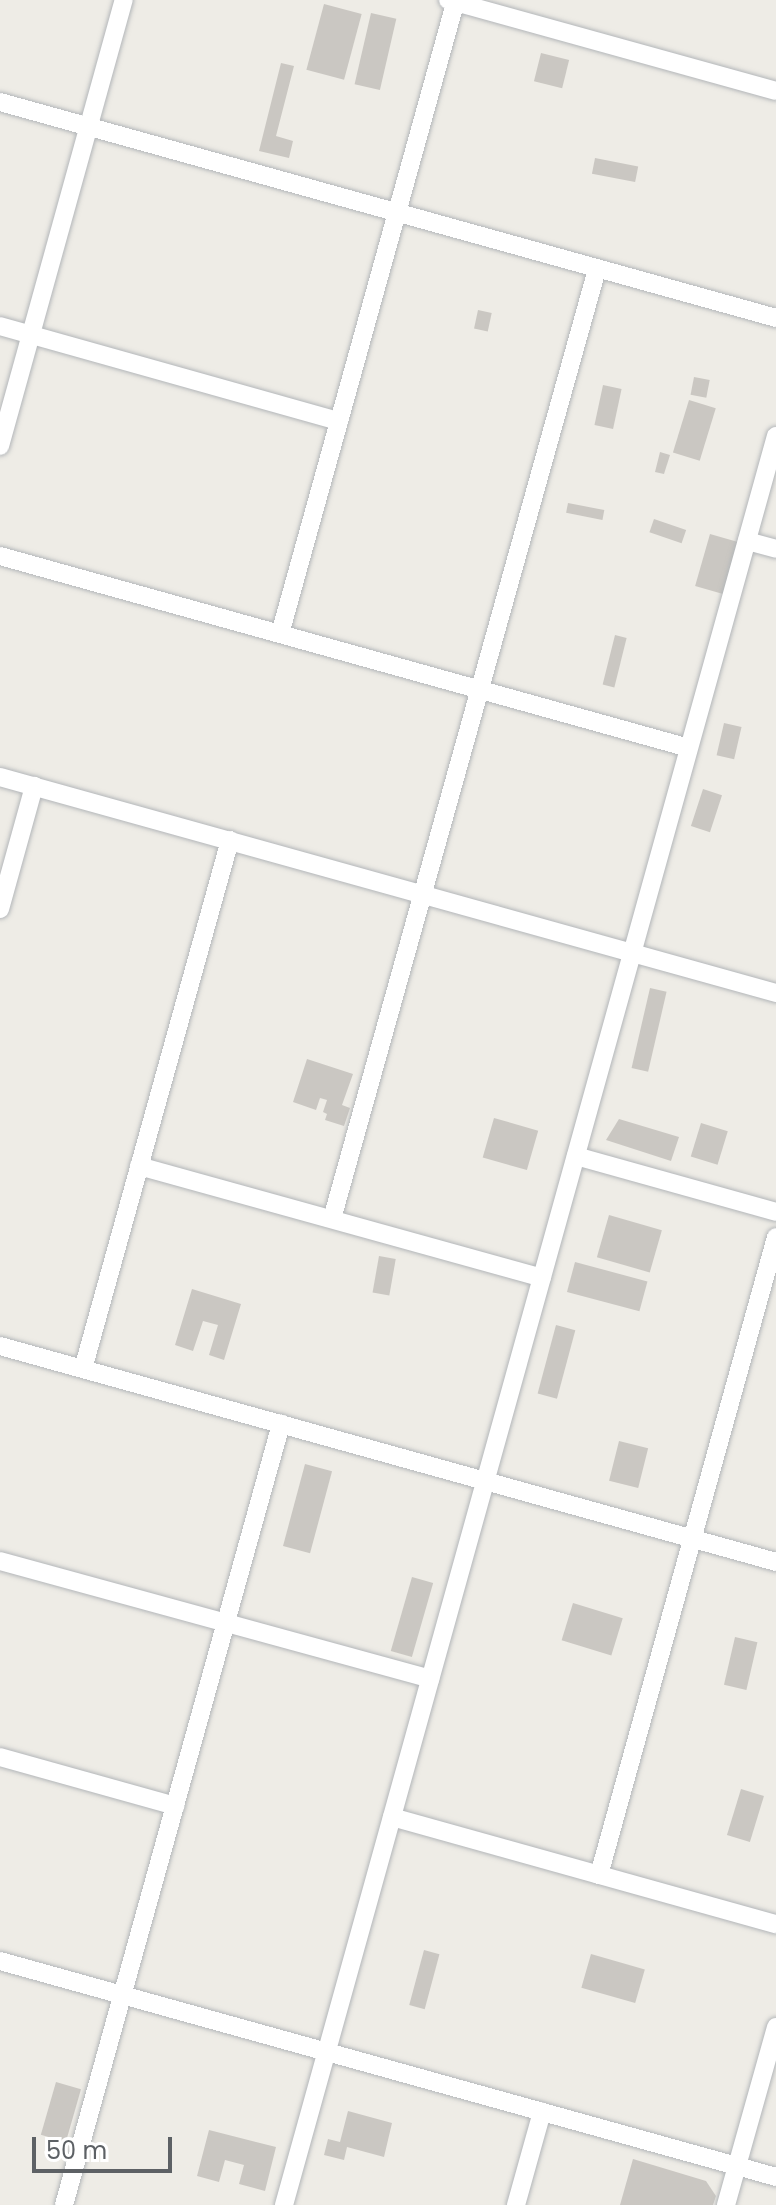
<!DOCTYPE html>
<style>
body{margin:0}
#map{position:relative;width:776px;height:2205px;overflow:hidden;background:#eeece6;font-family:Poppins,sans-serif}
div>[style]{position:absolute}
.building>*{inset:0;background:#cac7c2;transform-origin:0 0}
.roads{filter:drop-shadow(0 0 2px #b3b6b9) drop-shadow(0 0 2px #b3b6b9)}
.street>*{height:18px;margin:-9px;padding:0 9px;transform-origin:9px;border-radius:9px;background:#fff}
span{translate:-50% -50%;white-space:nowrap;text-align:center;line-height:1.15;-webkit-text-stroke:6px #fff;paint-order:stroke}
.scale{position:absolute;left:32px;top:2137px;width:140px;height:36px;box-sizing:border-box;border:4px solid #5d6165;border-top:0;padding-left:10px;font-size:24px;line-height:28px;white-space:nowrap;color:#5d6165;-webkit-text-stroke:6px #fff;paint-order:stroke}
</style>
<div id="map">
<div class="building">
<div style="left:324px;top:4px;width:39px;height:68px;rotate:15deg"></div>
<div style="left:371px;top:13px;width:26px;height:73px;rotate:13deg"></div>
<div style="left:541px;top:53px;width:29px;height:29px;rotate:14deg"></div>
<div style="clip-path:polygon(281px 63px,294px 66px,276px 136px,293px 141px,289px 158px,259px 151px)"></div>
<div style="left:595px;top:158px;width:44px;height:16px;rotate:11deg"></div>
<div style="left:478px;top:310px;width:14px;height:19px;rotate:12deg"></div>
<div style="left:694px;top:377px;width:16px;height:18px;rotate:11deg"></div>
<div style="left:603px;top:385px;width:19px;height:41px;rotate:12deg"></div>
<div style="left:689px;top:400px;width:28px;height:55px;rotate:17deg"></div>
<div style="clip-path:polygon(660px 452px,670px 455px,664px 474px,655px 472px)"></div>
<div style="left:568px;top:503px;width:37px;height:10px;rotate:11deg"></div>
<div style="left:654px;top:519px;width:34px;height:14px;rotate:19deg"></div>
<div style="left:710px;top:534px;width:29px;height:54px;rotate:16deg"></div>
<div style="left:615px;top:635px;width:12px;height:51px;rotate:14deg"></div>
<div style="left:724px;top:723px;width:18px;height:33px;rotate:13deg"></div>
<div style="left:703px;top:789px;width:20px;height:39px;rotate:18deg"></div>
<div style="left:650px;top:988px;width:17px;height:82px;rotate:13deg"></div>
<div style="clip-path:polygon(307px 1059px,353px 1074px,342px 1105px,350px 1108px,344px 1126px,325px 1120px,327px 1114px,323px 1112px,327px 1100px,320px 1098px,316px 1110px,293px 1102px)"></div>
<div style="left:494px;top:1118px;width:46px;height:41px;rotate:16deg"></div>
<div style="clip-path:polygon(619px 1119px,679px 1137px,671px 1161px,606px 1140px)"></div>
<div style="left:701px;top:1123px;width:28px;height:35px;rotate:17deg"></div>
<div style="left:609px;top:1215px;width:55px;height:44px;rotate:16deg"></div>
<div style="left:379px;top:1256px;width:17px;height:37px;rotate:10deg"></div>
<div style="left:575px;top:1262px;width:75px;height:31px;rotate:15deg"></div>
<div style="clip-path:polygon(192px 1289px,241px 1304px,224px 1360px,209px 1355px,218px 1325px,203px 1321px,193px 1351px,175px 1345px)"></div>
<div style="left:556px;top:1325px;width:20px;height:71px;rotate:15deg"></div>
<div style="left:619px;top:1441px;width:30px;height:41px;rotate:14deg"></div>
<div style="left:305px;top:1464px;width:28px;height:85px;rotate:15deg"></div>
<div style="left:412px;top:1577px;width:22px;height:77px;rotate:16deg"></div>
<div style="left:573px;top:1603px;width:52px;height:39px;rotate:17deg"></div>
<div style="left:735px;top:1637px;width:23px;height:49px;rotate:13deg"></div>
<div style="left:741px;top:1789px;width:24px;height:48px;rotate:17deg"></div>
<div style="left:424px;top:1950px;width:16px;height:57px;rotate:15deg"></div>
<div style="left:591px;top:1954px;width:56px;height:35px;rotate:16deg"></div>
<div style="left:56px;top:2082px;width:26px;height:55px;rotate:16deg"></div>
<div style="clip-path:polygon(348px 2111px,392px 2123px,384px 2157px,347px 2147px,344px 2160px,324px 2155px,328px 2139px,340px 2142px)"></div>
<div style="clip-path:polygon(209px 2130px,276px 2147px,265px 2191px,239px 2184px,244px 2165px,225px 2160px,219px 2182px,197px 2176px)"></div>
<div style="clip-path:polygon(633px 2159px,706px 2181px,716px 2196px,713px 2205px,620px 2205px)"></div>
</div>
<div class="roads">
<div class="street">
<div style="left:448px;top:0;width:340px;rotate:15.5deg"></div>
<div style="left:0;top:102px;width:806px;rotate:15.55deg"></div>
<div style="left:0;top:326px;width:352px;rotate:15.7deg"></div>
<div style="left:0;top:446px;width:463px;rotate:-74.5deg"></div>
<div style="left:747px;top:541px;width:30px;rotate:15deg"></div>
<div style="left:0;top:556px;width:715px;rotate:15.57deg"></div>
<div style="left:280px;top:634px;width:658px;rotate:-74.49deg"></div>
<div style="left:0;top:777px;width:806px;rotate:15.55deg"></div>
<div style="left:0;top:909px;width:128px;rotate:-74.5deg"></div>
<div style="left:576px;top:1156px;width:208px;rotate:15.6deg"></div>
<div style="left:139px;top:1166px;width:418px;rotate:15.5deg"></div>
<div style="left:332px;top:1219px;width:986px;rotate:-74.41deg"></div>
<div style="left:0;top:1346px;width:806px;rotate:15.55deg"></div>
<div style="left:83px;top:1369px;width:549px;rotate:-74.47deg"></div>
<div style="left:0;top:1561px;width:446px;rotate:15.3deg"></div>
<div style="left:0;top:1757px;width:182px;rotate:15.6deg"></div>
<div style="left:392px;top:1817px;width:399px;rotate:15.6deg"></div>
<div style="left:599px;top:1875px;width:662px;rotate:-74.49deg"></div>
<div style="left:0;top:1961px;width:806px;rotate:15.55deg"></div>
<div style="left:64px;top:2205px;width:811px;rotate:-74.47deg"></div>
<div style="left:284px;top:2205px;width:1836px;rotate:-74.46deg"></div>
<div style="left:516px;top:2205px;width:97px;rotate:-74.4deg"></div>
<div style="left:726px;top:2205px;width:185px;rotate:-74.3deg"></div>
</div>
</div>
<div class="scale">50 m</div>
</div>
